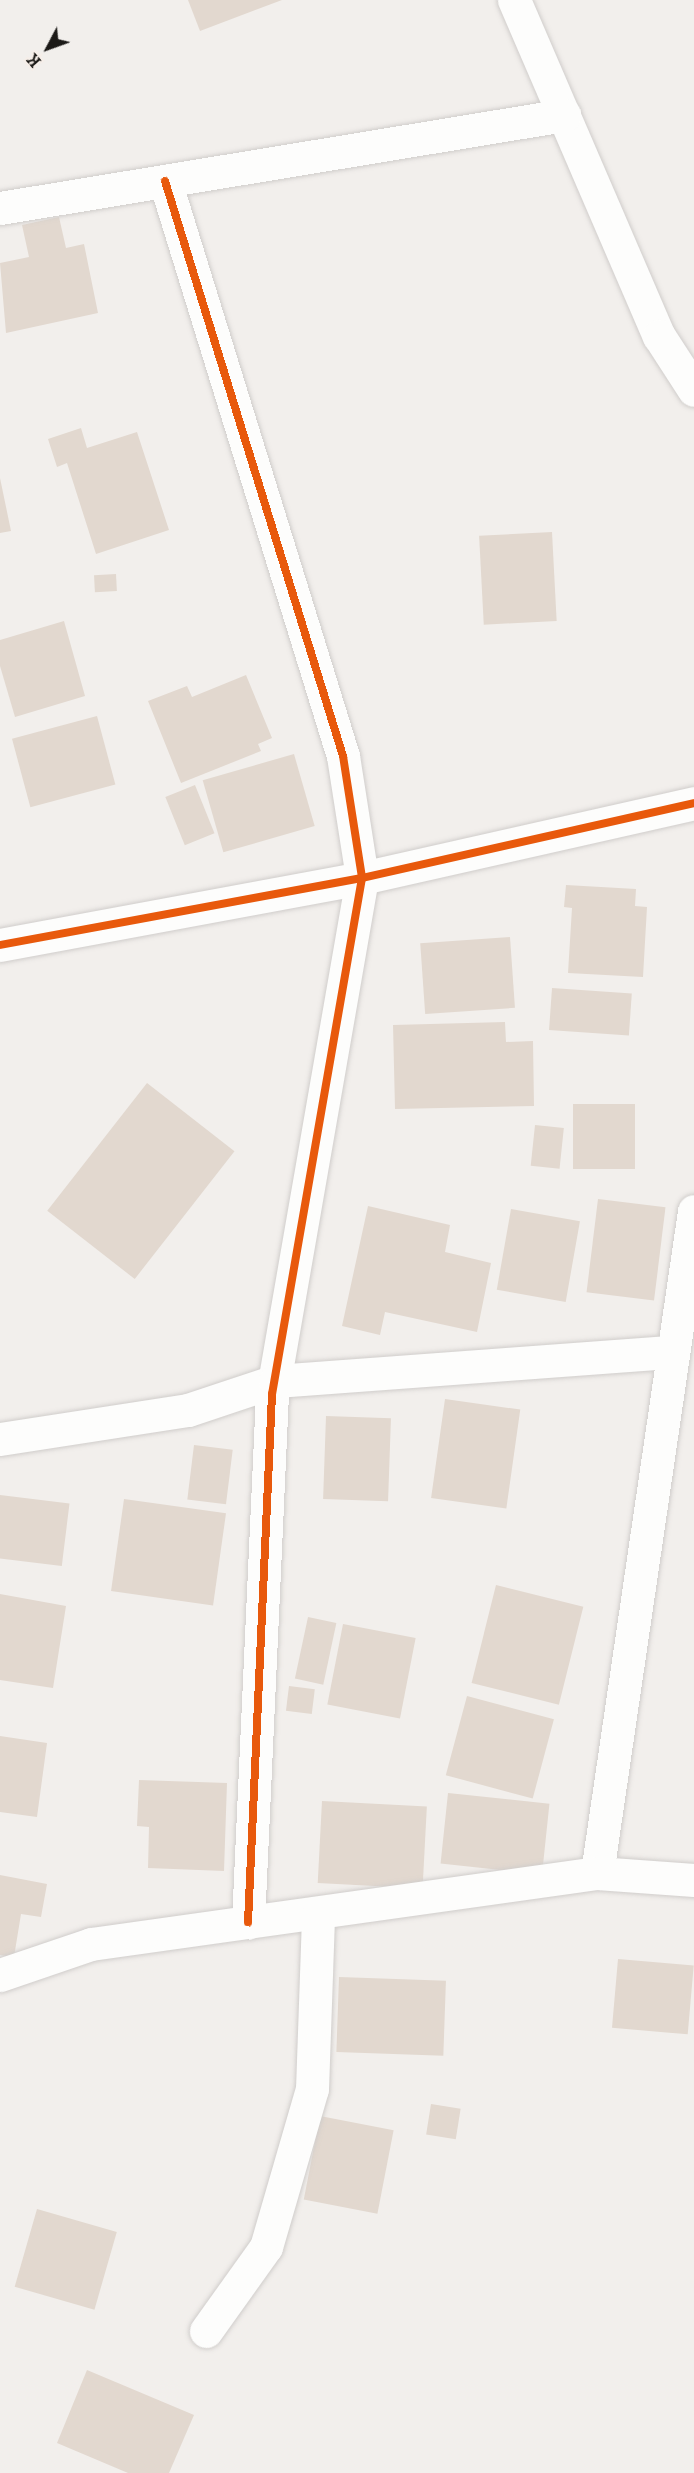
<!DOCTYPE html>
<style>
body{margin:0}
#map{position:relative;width:694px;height:2473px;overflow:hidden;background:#f2efec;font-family:Bitter,serif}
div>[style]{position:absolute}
.building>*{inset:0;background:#e2d8cf;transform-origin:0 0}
.roads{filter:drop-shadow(0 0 2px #d0cdcb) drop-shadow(0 0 2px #d0cdcb)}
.minor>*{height:33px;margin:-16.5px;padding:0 16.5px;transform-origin:16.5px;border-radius:16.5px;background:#fdfdfc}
.cycleway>*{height:8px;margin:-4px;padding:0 4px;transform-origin:4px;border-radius:4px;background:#e8590c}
span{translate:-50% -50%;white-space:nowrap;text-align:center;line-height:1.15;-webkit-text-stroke:6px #f6eee8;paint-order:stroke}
.north{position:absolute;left:18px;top:18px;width:60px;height:60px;-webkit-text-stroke:4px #f6eee8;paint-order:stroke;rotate:229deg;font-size:16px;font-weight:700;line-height:24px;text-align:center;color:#1c1a17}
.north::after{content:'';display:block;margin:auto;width:21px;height:27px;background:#1c1a17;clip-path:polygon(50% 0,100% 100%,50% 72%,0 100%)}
</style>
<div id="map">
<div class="building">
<div style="clip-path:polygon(188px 0,282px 0,200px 31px)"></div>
<div style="clip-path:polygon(59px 217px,66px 248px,84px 244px,98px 313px,6px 333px,0 263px,29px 257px,22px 225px)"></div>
<div style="clip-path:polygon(81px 428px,87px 448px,137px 432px,169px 530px,96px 554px,67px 463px,57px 467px,48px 439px)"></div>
<div style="clip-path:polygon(0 478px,11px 531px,0 533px)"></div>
<div style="left:552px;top:532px;width:89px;height:73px;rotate:87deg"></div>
<div style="left:116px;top:574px;width:17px;height:22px;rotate:87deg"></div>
<div style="clip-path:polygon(64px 621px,85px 696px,15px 717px,0 666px,0 640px)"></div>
<div style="clip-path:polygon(246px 675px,272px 738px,258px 744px,261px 751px,181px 783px,148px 701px,187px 686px,192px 697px)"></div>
<div style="left:97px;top:716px;width:71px;height:88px;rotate:75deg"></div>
<div style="left:294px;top:754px;width:75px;height:95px;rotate:74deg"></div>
<div style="left:195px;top:785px;width:52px;height:32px;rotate:68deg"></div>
<div style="clip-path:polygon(566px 885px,636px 889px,635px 906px,647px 907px,643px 977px,568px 973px,572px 908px,564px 907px)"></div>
<div style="left:510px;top:937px;width:71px;height:90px;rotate:86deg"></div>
<div style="left:552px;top:988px;width:80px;height:42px;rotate:4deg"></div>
<div style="clip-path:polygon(505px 1022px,506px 1042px,533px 1041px,534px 1106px,395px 1109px,393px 1025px)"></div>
<div style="left:147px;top:1083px;width:111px;height:162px;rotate:38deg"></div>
<div style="left:573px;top:1104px;width:62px;height:65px"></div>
<div style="left:535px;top:1125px;width:29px;height:41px;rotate:6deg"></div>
<div style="left:598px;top:1199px;width:68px;height:94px;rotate:7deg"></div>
<div style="clip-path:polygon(368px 1206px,450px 1225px,445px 1252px,491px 1263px,477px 1332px,385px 1312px,380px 1335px,342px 1326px)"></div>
<div style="left:511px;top:1209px;width:70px;height:82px;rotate:10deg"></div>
<div style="left:445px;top:1399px;width:76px;height:100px;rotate:8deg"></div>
<div style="left:326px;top:1416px;width:65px;height:83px;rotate:2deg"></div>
<div style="left:194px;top:1445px;width:39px;height:55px;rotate:7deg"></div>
<div style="left:0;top:1495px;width:70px;height:63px;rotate:7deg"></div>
<div style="left:124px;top:1499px;width:103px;height:93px;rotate:8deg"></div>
<div style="left:496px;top:1585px;width:90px;height:101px;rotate:14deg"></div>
<div style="clip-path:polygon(0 1594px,66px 1606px,53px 1688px,0 1680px)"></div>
<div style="left:308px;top:1617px;width:29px;height:63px;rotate:12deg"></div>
<div style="left:343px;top:1624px;width:74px;height:82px;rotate:11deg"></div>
<div style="left:289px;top:1686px;width:26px;height:25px;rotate:7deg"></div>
<div style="left:467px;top:1696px;width:90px;height:82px;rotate:15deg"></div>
<div style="clip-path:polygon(0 1736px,47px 1743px,37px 1817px,0 1812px)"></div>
<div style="clip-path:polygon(139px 1780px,227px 1783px,224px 1871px,148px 1868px,149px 1827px,137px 1826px)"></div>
<div style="left:448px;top:1793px;width:102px;height:71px;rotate:6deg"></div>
<div style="left:322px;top:1801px;width:105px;height:82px;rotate:3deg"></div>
<div style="clip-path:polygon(0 1875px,47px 1884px,41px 1917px,21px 1914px,14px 1957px,0 1955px)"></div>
<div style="left:618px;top:1959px;width:76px;height:69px;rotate:5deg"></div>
<div style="left:339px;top:1977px;width:107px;height:75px;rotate:2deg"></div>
<div style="left:431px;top:2104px;width:30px;height:31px;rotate:9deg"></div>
<div style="left:320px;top:2116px;width:75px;height:85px;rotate:11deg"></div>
<div style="left:37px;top:2209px;width:83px;height:81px;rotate:16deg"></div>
<div style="clip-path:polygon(87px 2370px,194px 2415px,169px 2473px,128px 2473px,57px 2443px)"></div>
</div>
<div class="roads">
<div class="minor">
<div style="left:514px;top:0;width:366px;rotate:66.7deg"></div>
<div style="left:659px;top:336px;width:64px;rotate:57.1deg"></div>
<div style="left:165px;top:181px;width:602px;rotate:72.8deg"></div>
<div style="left:343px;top:756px;width:123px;rotate:81.1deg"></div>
<div style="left:362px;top:878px;width:524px;rotate:99.89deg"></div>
<div style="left:272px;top:1394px;width:529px;rotate:92.6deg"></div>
<div style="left:0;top:208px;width:572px;rotate:-9.36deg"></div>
<div style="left:0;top:945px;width:368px;rotate:-10.5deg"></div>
<div style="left:362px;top:878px;width:340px;rotate:-12.7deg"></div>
<div style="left:0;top:1439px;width:190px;rotate:-8.8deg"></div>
<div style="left:188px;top:1410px;width:92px;rotate:-18.4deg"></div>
<div style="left:275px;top:1381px;width:399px;rotate:-4.2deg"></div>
<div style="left:597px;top:1873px;width:669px;rotate:-81.66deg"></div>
<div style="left:0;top:1975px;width:96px;rotate:-18.8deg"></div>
<div style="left:91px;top:1944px;width:511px;rotate:-7.99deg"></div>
<div style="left:597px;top:1873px;width:97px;rotate:4.1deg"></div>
<div style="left:206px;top:2331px;width:103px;rotate:-54.5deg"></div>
<div style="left:266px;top:2247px;width:165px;rotate:-73.8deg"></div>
<div style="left:312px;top:2089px;width:175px;rotate:-88deg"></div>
</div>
</div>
<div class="cycleway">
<div style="left:165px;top:181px;width:602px;rotate:72.8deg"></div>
<div style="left:343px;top:756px;width:123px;rotate:81.1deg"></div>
<div style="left:362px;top:878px;width:524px;rotate:99.89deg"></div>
<div style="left:272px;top:1394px;width:529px;rotate:92.6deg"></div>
<div style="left:0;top:945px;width:368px;rotate:-10.5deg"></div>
<div style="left:362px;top:878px;width:340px;rotate:-12.7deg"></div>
</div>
<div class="north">K</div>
</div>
